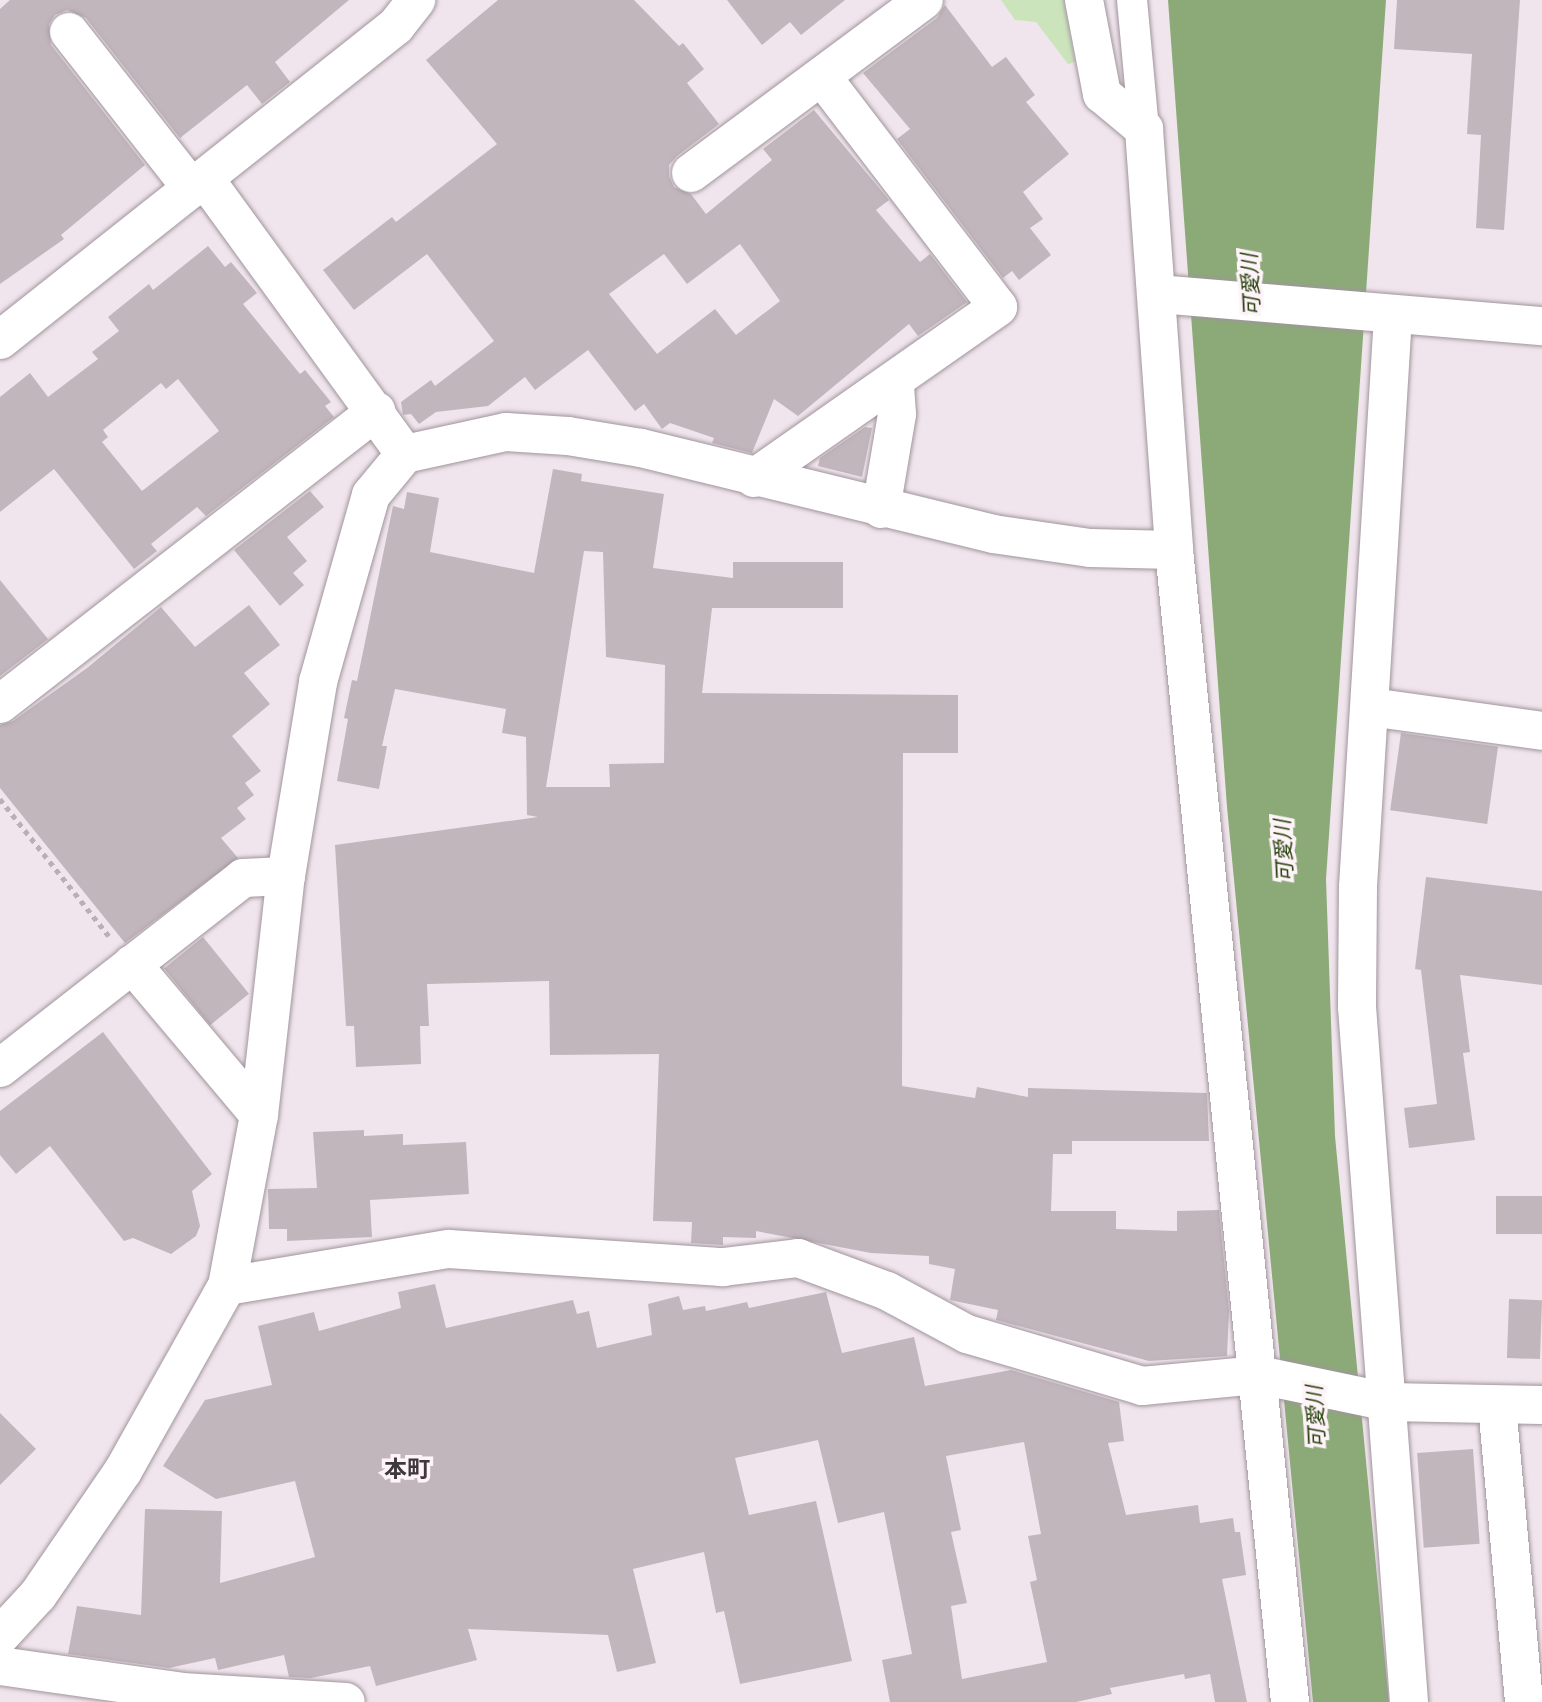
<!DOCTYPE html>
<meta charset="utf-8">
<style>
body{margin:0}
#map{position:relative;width:1542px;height:1702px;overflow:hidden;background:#f1e5ed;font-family:Roboto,"Noto Sans JP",sans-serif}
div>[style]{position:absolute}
.green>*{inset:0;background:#cce4bc}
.water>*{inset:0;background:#8caa78}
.building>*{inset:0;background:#c2b6bd;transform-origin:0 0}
.path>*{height:4.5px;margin-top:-2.25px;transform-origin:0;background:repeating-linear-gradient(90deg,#b9b0b6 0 5px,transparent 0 10px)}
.roads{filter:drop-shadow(0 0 2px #a0959c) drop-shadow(0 0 2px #a0959c)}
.pedestrian>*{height:30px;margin:-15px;padding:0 15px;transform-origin:15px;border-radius:15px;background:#fff}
.minor>*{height:38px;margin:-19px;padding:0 19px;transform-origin:19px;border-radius:19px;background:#fff}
.tertiary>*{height:38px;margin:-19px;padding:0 19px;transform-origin:19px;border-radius:19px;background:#fff}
span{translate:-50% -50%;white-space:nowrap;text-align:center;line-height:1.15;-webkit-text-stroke:7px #fff3fa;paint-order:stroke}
.water-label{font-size:21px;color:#25410a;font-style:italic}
.quarter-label{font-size:23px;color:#3d383b;font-weight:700}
</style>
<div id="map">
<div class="green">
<div style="clip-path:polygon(1001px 0,1064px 0,1075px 62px,1068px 64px,1036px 22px,1015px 20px)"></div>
</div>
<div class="water">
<div style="clip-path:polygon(1168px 0,1386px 0,1326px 879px,1335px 1136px,1389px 1702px,1313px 1702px,1227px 807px)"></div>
</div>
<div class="building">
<div style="clip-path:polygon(10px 0,349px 0,275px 62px,290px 82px,262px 104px,247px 85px,180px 138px,86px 18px,67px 10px,55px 15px,49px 24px,51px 45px,145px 165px,61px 235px,64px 239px,0 284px,0 9px)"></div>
<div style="clip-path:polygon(evenodd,498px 0,634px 0,679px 46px,683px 43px,704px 69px,687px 83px,719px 124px,677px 156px,669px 165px,669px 176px,674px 187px,691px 194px,706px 214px,772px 160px,763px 149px,814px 110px,889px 200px,876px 210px,920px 262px,930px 254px,967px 302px,918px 336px,909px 324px,798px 416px,774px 399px,752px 453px,712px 443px,714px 438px,670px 423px,662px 429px,644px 404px,635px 411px,588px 350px,535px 390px,525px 377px,488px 406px,436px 412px,419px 424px,411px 414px,403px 415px,401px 402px,431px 380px,435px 386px,494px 341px,427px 254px,354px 310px,323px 270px,392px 217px,396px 222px,497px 144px,426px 60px,498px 0,740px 244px,780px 301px,736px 335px,715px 309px,657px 354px,609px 294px,664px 254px,687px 284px,740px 244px)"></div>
<div style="clip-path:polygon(727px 0,845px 0,801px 35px,790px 22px,762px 45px)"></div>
<div style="clip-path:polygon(1397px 0,1520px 0,1504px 230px,1476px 228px,1481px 135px,1467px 134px,1472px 54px,1394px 49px)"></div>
<div style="clip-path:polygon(945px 5px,992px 67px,1006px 57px,1035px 95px,1026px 102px,1069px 154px,1023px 192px,1043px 219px,1030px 228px,1051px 255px,1019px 280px,1012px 271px,1003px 278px,897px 139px,910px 129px,863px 73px,937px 18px)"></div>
<div style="clip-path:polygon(evenodd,208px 246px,225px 267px,231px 262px,257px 293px,243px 304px,300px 374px,305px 370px,331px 402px,325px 406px,334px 417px,206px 516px,197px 507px,151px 544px,157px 551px,134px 569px,54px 469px,0 512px,0 397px,30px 373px,48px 397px,98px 359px,92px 352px,119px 331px,108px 317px,149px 284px,153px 290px,208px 246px,178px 379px,219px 431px,142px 491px,102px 442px,108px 437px,103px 430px,161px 383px,166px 389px,178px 379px)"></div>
<div style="clip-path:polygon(865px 427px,872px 428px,862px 477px,818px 466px,820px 458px)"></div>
<div style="clip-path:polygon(evenodd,553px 469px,582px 474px,581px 481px,664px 494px,653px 568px,733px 578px,733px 562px,843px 562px,843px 608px,712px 608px,702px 693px,958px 695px,958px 753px,903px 753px,902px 1086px,975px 1098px,977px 1087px,1028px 1097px,1028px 1088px,1207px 1093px,1209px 1141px,1072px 1141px,1072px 1154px,1053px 1154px,1051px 1211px,1116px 1211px,1116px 1229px,1177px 1231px,1177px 1211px,1219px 1210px,1229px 1311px,1227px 1356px,1149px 1361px,996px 1320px,998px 1310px,950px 1300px,955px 1269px,929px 1264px,929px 1256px,871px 1253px,756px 1231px,756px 1238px,723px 1237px,723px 1245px,691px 1243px,692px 1222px,653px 1221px,659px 1054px,550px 1055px,549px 981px,427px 984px,429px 1026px,420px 1026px,421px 1064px,356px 1067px,354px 1026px,346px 1026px,335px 845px,538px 817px,527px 815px,526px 737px,502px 733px,506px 709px,395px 689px,382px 746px,387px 746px,379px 789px,337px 781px,348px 719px,344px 718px,352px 680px,357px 681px,393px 506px,404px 509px,407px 492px,439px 498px,430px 552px,534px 573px,553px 469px,584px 551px,603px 552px,606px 657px,665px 665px,664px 763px,609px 764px,610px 787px,546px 787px,584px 551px)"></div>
<div style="clip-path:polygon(310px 491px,324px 507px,287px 537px,307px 561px,293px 573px,304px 585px,280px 606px,234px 550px)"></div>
<div style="clip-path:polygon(0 580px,48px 639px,0 676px)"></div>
<div style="clip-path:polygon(249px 605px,280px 645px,244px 673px,270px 704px,232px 736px,261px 771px,245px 783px,254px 795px,237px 808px,246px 819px,221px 838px,238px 858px,125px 943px,0 788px,0 725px,13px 721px,87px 668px,161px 607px,195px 647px)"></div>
<div style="left:1401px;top:733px;width:98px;height:78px;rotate:8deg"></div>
<div style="clip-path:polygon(1426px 877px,1542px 891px,1542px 985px,1460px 975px,1470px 1052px,1463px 1053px,1475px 1140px,1409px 1148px,1404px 1108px,1437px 1104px,1421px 970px,1415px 969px)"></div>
<div style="left:203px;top:937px;width:73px;height:50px;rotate:51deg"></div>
<div style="clip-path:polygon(103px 1032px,212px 1174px,192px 1191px,200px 1226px,196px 1236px,171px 1254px,133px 1238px,124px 1241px,50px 1146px,16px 1174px,0 1155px,0 1111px)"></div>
<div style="clip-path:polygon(364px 1130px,364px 1136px,403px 1134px,403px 1145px,466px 1142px,469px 1194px,370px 1200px,372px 1237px,287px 1241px,287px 1229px,269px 1229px,268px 1189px,317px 1188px,313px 1132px)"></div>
<div style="left:1542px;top:1196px;width:38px;height:46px;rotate:90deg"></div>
<div style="clip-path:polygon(evenodd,435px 1284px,446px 1328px,573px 1300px,577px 1314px,589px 1311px,597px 1348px,652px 1335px,648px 1304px,679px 1296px,683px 1310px,705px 1306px,706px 1311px,747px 1302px,749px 1308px,826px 1292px,842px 1353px,914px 1337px,925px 1386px,1011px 1370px,1119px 1402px,1124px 1441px,1108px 1443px,1126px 1515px,1198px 1505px,1200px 1523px,1233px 1518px,1235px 1532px,1240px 1532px,1246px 1575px,1222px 1579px,1247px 1702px,1215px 1702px,1210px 1674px,1185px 1679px,1184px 1674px,1110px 1688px,1112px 1694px,1076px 1702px,890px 1702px,882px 1660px,912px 1654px,884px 1512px,838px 1523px,818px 1440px,735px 1458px,749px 1515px,816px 1501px,852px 1661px,740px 1684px,724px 1611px,716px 1613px,704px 1552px,633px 1569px,656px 1663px,617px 1672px,608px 1635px,468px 1629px,477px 1660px,376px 1686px,370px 1666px,311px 1678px,289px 1677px,284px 1655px,218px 1670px,215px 1658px,169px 1668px,68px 1654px,77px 1606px,141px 1615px,145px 1509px,222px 1511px,220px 1583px,315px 1557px,295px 1481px,216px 1499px,163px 1466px,205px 1400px,272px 1385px,258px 1326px,314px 1312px,319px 1331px,401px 1308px,398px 1292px,435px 1284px,1024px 1442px,1041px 1534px,1028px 1536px,1037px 1580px,1030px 1582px,1047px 1662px,962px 1679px,951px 1606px,967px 1603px,951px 1532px,961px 1530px,946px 1456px,1024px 1442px)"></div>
<div style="left:1509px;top:1299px;width:33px;height:59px;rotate:2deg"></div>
<div style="clip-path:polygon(0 1413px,36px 1449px,0 1485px)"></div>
<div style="left:1473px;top:1449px;width:95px;height:56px;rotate:86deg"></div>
</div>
<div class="path">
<div style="left:0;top:799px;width:175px;rotate:51.5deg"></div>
</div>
<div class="roads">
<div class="pedestrian">
<div style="left:1132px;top:0;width:130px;rotate:84.7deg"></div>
</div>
<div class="minor">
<div style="left:1084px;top:0;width:96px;rotate:79.2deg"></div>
<div style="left:1102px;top:94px;width:55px;rotate:39.8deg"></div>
<div style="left:1144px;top:129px;width:422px;rotate:85.9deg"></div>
<div style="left:1174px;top:550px;width:1158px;rotate:84.25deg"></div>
<div style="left:69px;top:32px;width:199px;rotate:51.9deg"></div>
<div style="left:691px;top:173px;width:290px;rotate:-36.6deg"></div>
<div style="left:205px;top:179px;width:340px;rotate:54deg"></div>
<div style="left:1393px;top:316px;width:572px;rotate:93.51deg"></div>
<div style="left:1358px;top:887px;width:120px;rotate:90.5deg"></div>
<div style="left:1357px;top:1007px;width:697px;rotate:85.72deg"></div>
<div style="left:0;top:340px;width:505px;rotate:-38.41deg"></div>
<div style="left:396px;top:26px;width:33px;rotate:-52deg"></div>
<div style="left:754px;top:478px;width:298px;rotate:-35deg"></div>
<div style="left:998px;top:307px;width:290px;rotate:-127.4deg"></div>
<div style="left:881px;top:509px;width:96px;rotate:-80.4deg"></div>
<div style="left:897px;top:414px;width:31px;rotate:-94deg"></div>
<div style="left:0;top:704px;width:477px;rotate:-37.9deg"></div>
<div style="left:1370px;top:707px;width:174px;rotate:7.9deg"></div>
<div style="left:132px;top:964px;width:197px;rotate:49.9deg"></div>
<div style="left:0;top:1068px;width:308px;rotate:-38deg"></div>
<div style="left:243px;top:878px;width:43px;rotate:-2.7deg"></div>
<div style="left:227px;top:1286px;width:225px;rotate:-9.5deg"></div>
<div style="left:449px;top:1249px;width:275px;rotate:3.8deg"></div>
<div style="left:723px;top:1267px;width:76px;rotate:-6.8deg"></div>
<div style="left:798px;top:1258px;width:95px;rotate:20.3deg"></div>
<div style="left:887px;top:1291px;width:91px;rotate:28.3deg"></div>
<div style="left:967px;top:1334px;width:183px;rotate:16.5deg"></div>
<div style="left:1142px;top:1386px;width:118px;rotate:-5.4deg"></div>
<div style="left:1259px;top:1375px;width:132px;rotate:11.8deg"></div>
<div style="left:1388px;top:1402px;width:154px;rotate:1.1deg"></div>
<div style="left:1497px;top:1405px;width:298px;rotate:84.8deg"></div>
<div style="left:0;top:1666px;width:184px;rotate:8.1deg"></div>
<div style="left:182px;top:1692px;width:164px;rotate:3.5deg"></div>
</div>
<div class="tertiary">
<div style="left:1158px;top:294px;width:385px;rotate:4.8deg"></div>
<div style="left:0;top:1636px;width:56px;rotate:-47.2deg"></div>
<div style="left:38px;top:1595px;width:150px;rotate:-55.6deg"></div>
<div style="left:123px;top:1471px;width:212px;rotate:-60.7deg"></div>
<div style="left:227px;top:1286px;width:174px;rotate:-79.4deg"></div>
<div style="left:259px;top:1115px;width:241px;rotate:-83.6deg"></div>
<div style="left:286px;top:876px;width:197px;rotate:-80.6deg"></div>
<div style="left:318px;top:682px;width:194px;rotate:-74.2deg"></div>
<div style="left:371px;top:495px;width:53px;rotate:-50.3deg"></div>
<div style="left:405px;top:454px;width:103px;rotate:-12.3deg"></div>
<div style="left:506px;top:432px;width:62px;rotate:3.7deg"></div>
<div style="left:568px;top:436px;width:74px;rotate:9.3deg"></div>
<div style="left:641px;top:448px;width:362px;rotate:13.7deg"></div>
<div style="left:993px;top:534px;width:98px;rotate:8.2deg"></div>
<div style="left:1090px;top:548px;width:84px;rotate:1.4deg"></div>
</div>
</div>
<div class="water-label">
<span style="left:1251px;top:285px;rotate:-93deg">可愛川</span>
<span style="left:1284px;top:851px;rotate:-93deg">可愛川</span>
<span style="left:1316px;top:1417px;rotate:-93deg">可愛川</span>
</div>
<div class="quarter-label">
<span style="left:407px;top:1470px">本町</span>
</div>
</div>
